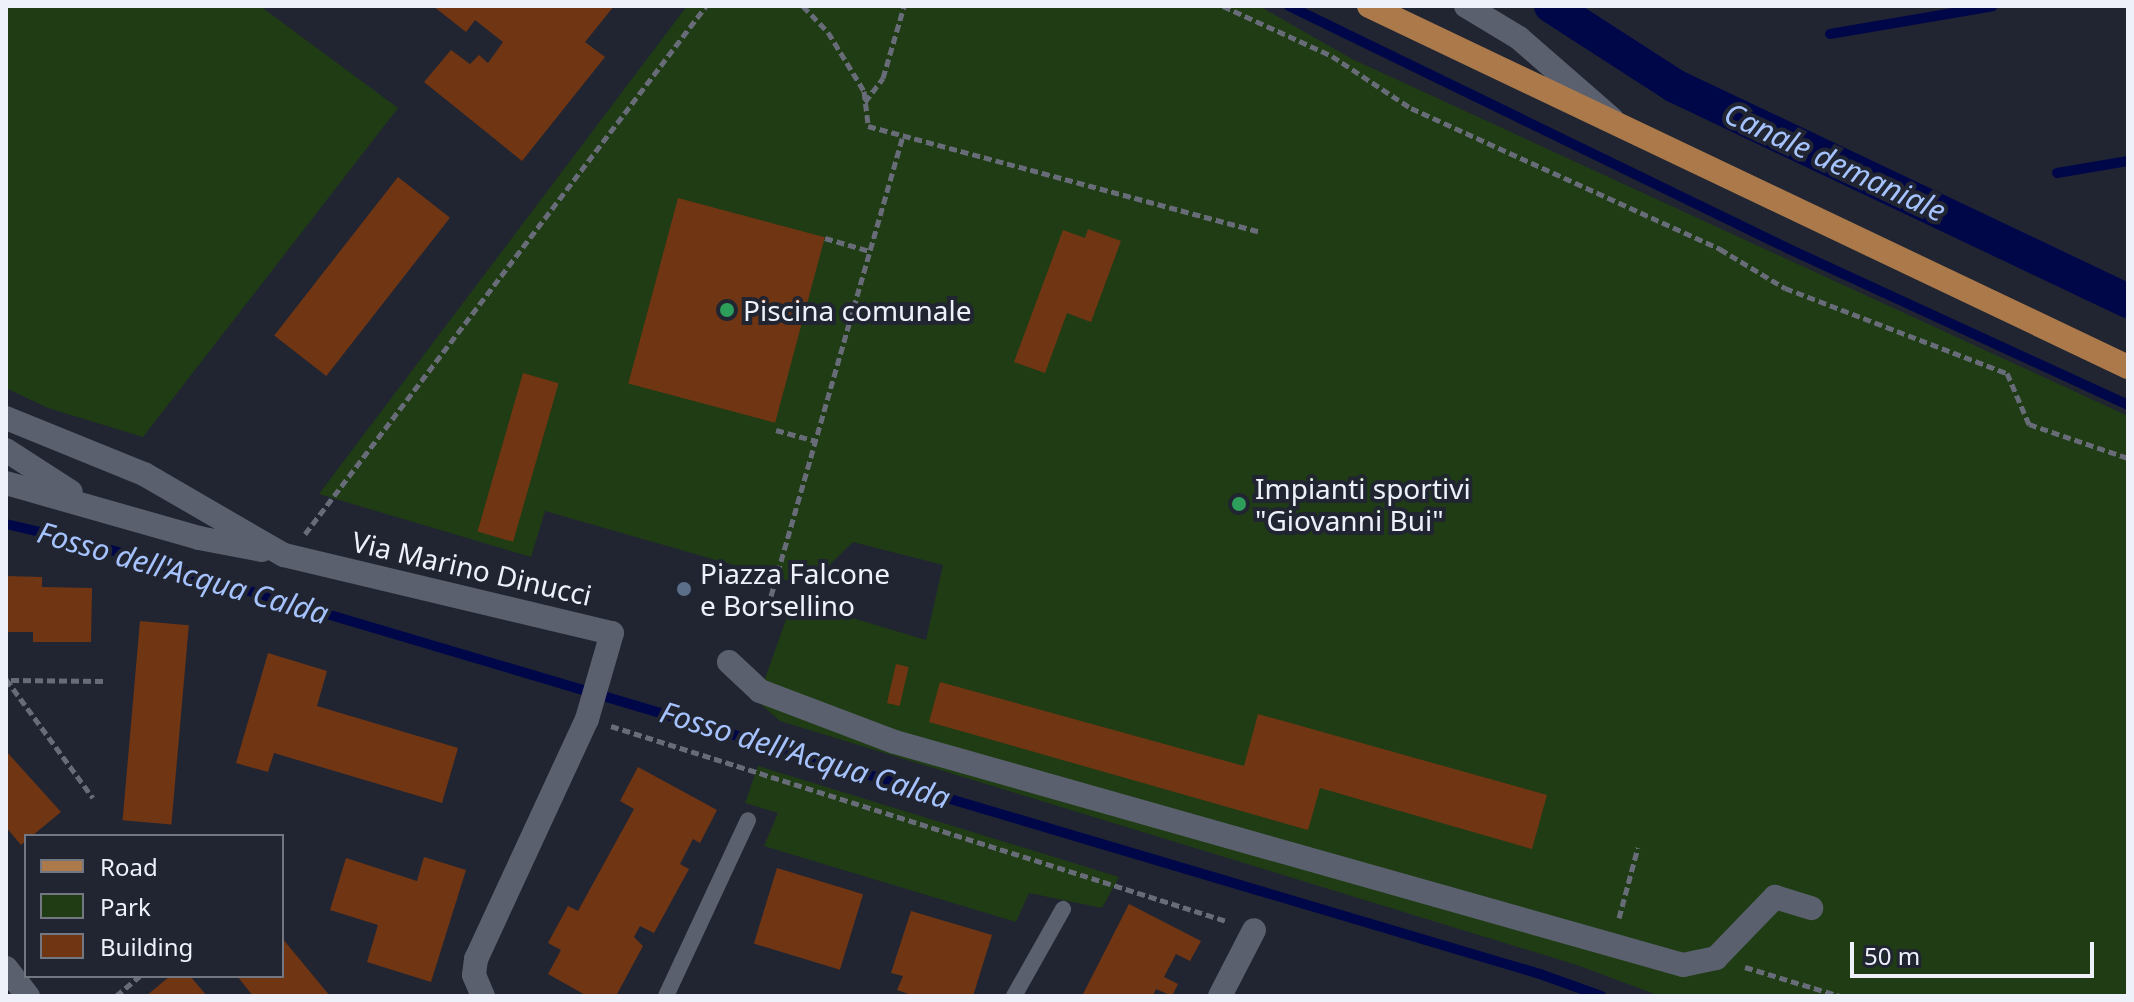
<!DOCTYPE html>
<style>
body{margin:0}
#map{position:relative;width:2134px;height:1002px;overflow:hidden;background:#212532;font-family:"Noto Sans",sans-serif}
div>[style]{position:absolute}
.green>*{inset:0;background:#1f3c14}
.stream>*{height:10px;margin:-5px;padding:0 5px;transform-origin:5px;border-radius:5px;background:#000749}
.canal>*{height:34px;margin:-17px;padding:0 17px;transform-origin:17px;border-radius:17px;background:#000749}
.building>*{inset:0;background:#703513;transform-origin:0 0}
.path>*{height:5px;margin-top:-2.5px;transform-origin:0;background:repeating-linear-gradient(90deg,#686c78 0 8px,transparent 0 12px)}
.service>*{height:16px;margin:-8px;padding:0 8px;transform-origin:8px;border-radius:8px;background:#5b606f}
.pedestrian>*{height:24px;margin:-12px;padding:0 12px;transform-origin:12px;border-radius:12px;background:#5b606f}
.minor>*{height:24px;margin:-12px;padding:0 12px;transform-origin:12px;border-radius:12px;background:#5b606f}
.primary>*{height:24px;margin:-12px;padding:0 12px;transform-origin:12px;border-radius:12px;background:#ac7a4a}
.dots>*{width:22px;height:22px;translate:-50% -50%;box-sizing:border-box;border:4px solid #212532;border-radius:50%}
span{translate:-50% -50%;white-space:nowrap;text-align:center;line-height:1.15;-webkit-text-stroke:8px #212532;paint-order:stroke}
.poi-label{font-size:28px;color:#eef1fa}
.left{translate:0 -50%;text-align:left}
.street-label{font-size:28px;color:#eef1fa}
.water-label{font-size:30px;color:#a6c3fe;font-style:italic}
.frame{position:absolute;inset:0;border:8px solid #eef1fa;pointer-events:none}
.legend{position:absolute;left:24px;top:834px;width:260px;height:144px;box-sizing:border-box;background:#212532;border:2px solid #737782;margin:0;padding:10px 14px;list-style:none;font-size:24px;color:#eef1fa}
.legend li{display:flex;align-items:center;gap:16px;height:40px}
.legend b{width:40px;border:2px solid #737782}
.scale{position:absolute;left:1850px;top:942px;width:244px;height:36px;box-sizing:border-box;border:4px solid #eef1fa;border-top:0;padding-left:10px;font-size:24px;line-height:28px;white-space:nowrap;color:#eef1fa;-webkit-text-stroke:6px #212532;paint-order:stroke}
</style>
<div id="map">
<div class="green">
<div style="clip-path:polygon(6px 6px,260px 6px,398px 108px,143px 437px,48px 408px,6px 388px)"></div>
<div style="clip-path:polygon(687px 6px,1259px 6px,1352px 59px,2128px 416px,2128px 996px,1660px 996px,1577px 965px,780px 721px,757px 701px,788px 614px,829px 611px,926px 640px,943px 565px,853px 542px,817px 577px,786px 580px,545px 511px,531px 557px,319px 494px)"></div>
<div style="clip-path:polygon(758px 766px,1119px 877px,1102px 908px,1029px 893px,1016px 922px,764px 846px,778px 813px,745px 803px)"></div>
</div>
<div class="stream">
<div style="left:1289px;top:6px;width:556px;rotate:25.92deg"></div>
<div style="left:1789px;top:249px;width:373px;rotate:24.7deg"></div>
<div style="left:1830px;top:34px;width:165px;rotate:-9.7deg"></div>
<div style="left:2057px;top:173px;width:72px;rotate:-9.6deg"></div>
<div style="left:6px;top:524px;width:87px;rotate:13.2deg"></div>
<div style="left:91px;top:544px;width:1511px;rotate:16.53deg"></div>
<div style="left:1540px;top:974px;width:65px;rotate:19.8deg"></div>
</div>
<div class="canal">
<div style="left:1551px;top:6px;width:148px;rotate:32.8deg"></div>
<div style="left:1675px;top:86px;width:501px;rotate:25.39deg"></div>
</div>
<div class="building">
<div style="clip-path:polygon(433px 6px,614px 6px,585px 42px,605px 57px,522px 161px,424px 82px,451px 50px,470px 64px,479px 55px,488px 63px,503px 42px,475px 20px,466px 32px)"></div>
<div style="left:398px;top:177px;width:66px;height:201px;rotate:38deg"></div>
<div style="left:678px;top:198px;width:152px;height:192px;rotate:15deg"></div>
<div style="clip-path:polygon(1088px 229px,1121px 241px,1091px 322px,1067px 313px,1045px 373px,1014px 362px,1063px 230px,1085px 238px)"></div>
<div style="left:523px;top:373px;width:37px;height:165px;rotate:16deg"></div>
<div style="clip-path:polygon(6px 576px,42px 577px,42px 587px,92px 588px,91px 642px,33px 642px,33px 632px,6px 632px)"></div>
<div style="left:140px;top:621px;width:49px;height:200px;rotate:5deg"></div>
<div style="clip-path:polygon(268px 653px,327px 671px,317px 706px,458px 748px,442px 803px,274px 753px,268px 772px,236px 763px)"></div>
<div style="left:896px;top:664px;width:13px;height:40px;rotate:13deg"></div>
<div style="clip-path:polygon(940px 682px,1244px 766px,1258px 714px,1547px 795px,1532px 849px,1320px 788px,1308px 830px,929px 722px)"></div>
<div style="clip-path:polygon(6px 751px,61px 812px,21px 845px,6px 827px)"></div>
<div style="clip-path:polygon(638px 767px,717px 810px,700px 843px,693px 839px,680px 864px,689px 869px,654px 933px,640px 926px,634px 937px,643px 946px,616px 996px,587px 996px,548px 974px,561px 950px,548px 943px,568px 906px,578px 911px,634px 809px,620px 801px)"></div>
<div style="clip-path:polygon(424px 857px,466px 870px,431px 982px,367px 962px,378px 925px,330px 910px,346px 858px,417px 881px)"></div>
<div style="left:777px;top:868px;width:90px;height:79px;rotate:17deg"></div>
<div style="clip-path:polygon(1129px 904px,1201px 941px,1190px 961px,1176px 954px,1164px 977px,1178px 984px,1172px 996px,1156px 989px,1153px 996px,1082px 996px)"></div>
<div style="clip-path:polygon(911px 911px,992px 935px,973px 996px,914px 996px,897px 990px,903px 976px,891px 973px)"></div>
<div style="clip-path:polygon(282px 938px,330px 996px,253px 996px,237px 976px,282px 976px)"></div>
<div style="clip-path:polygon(170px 976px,190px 976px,207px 996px,146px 996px)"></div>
</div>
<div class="path">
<div style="left:803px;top:6px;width:36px;rotate:46deg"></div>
<div style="left:828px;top:32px;width:69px;rotate:58.6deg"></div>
<div style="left:864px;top:91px;width:35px;rotate:83deg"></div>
<div style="left:868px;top:126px;width:404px;rotate:15.1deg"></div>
<div style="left:1223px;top:6px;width:120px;rotate:24.6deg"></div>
<div style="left:1332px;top:56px;width:95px;rotate:33.4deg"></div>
<div style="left:1411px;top:108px;width:340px;rotate:24.5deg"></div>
<div style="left:1720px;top:249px;width:76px;rotate:31deg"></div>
<div style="left:1785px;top:288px;width:238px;rotate:21deg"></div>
<div style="left:2007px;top:373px;width:56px;rotate:66.7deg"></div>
<div style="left:2029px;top:424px;width:105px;rotate:19deg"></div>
<div style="left:865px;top:102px;width:30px;rotate:-53deg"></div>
<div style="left:883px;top:78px;width:75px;rotate:-73.7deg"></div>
<div style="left:825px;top:238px;width:47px;rotate:16.1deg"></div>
<div style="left:776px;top:430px;width:41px;rotate:15.4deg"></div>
<div style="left:305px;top:534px;width:663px;rotate:-52.78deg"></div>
<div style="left:771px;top:596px;width:478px;rotate:-74deg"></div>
<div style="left:6px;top:679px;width:147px;rotate:53.8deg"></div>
<div style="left:11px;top:680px;width:92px;rotate:0.6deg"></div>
<div style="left:611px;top:726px;width:646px;rotate:17.57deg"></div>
<div style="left:1619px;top:918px;width:73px;rotate:-75deg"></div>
<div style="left:1745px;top:967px;width:99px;rotate:17deg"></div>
<div style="left:116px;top:996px;width:31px;rotate:-40deg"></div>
</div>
<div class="service">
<div style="left:666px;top:996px;width:194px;rotate:-65deg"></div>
<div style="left:1014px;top:996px;width:100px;rotate:-60.6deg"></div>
</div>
<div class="pedestrian">
<div style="left:729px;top:662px;width:42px;rotate:43.1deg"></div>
<div style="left:760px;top:691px;width:144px;rotate:20.7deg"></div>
<div style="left:895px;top:742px;width:819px;rotate:15.8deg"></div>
<div style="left:1683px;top:965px;width:34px;rotate:-12deg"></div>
<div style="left:1716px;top:958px;width:85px;rotate:-46deg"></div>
<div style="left:1775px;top:897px;width:38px;rotate:17deg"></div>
</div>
<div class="minor">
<div style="left:1466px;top:6px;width:62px;rotate:31.1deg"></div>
<div style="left:1519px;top:38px;width:123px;rotate:41.1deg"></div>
<div style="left:6px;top:418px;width:149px;rotate:22.1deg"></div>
<div style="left:144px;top:474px;width:162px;rotate:30.1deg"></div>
<div style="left:284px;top:555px;width:337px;rotate:13.4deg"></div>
<div style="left:612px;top:633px;width:90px;rotate:106.2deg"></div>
<div style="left:587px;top:719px;width:264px;rotate:114.8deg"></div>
<div style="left:476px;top:959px;width:16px;rotate:97deg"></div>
<div style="left:474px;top:975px;width:23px;rotate:67deg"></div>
<div style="left:6px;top:450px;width:77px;rotate:32.9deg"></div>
<div style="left:6px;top:483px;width:201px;rotate:15.9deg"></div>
<div style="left:199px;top:538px;width:64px;rotate:10.8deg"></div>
<div style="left:6px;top:968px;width:36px;rotate:52deg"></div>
<div style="left:1220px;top:996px;width:74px;rotate:-62.7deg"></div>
</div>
<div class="primary">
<div style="left:1369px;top:6px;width:840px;rotate:25.44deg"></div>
</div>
<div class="dots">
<div style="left:727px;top:310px;background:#2e9e5b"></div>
<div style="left:1239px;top:504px;background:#2e9e5b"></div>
<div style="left:684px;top:589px;background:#5c6f8a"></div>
</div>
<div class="poi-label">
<span class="left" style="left:743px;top:310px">Piscina comunale</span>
<span class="left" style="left:1255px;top:504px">Impianti sportivi<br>"Giovanni Bui"</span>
<span class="left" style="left:700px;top:589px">Piazza Falcone<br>e Borsellino</span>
</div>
<div class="street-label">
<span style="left:472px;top:568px;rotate:13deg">Via Marino Dinucci</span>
</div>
<div class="water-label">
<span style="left:1835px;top:162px;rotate:25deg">Canale demaniale</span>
<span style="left:183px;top:573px;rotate:16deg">Fosso dell'Acqua Calda</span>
<span style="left:805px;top:755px;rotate:17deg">Fosso dell'Acqua Calda</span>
</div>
<div class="frame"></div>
<ul class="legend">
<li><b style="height:10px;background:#ac7a4a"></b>Road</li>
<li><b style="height:22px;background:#1f3c14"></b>Park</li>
<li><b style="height:22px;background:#703513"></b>Building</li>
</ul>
<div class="scale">50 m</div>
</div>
